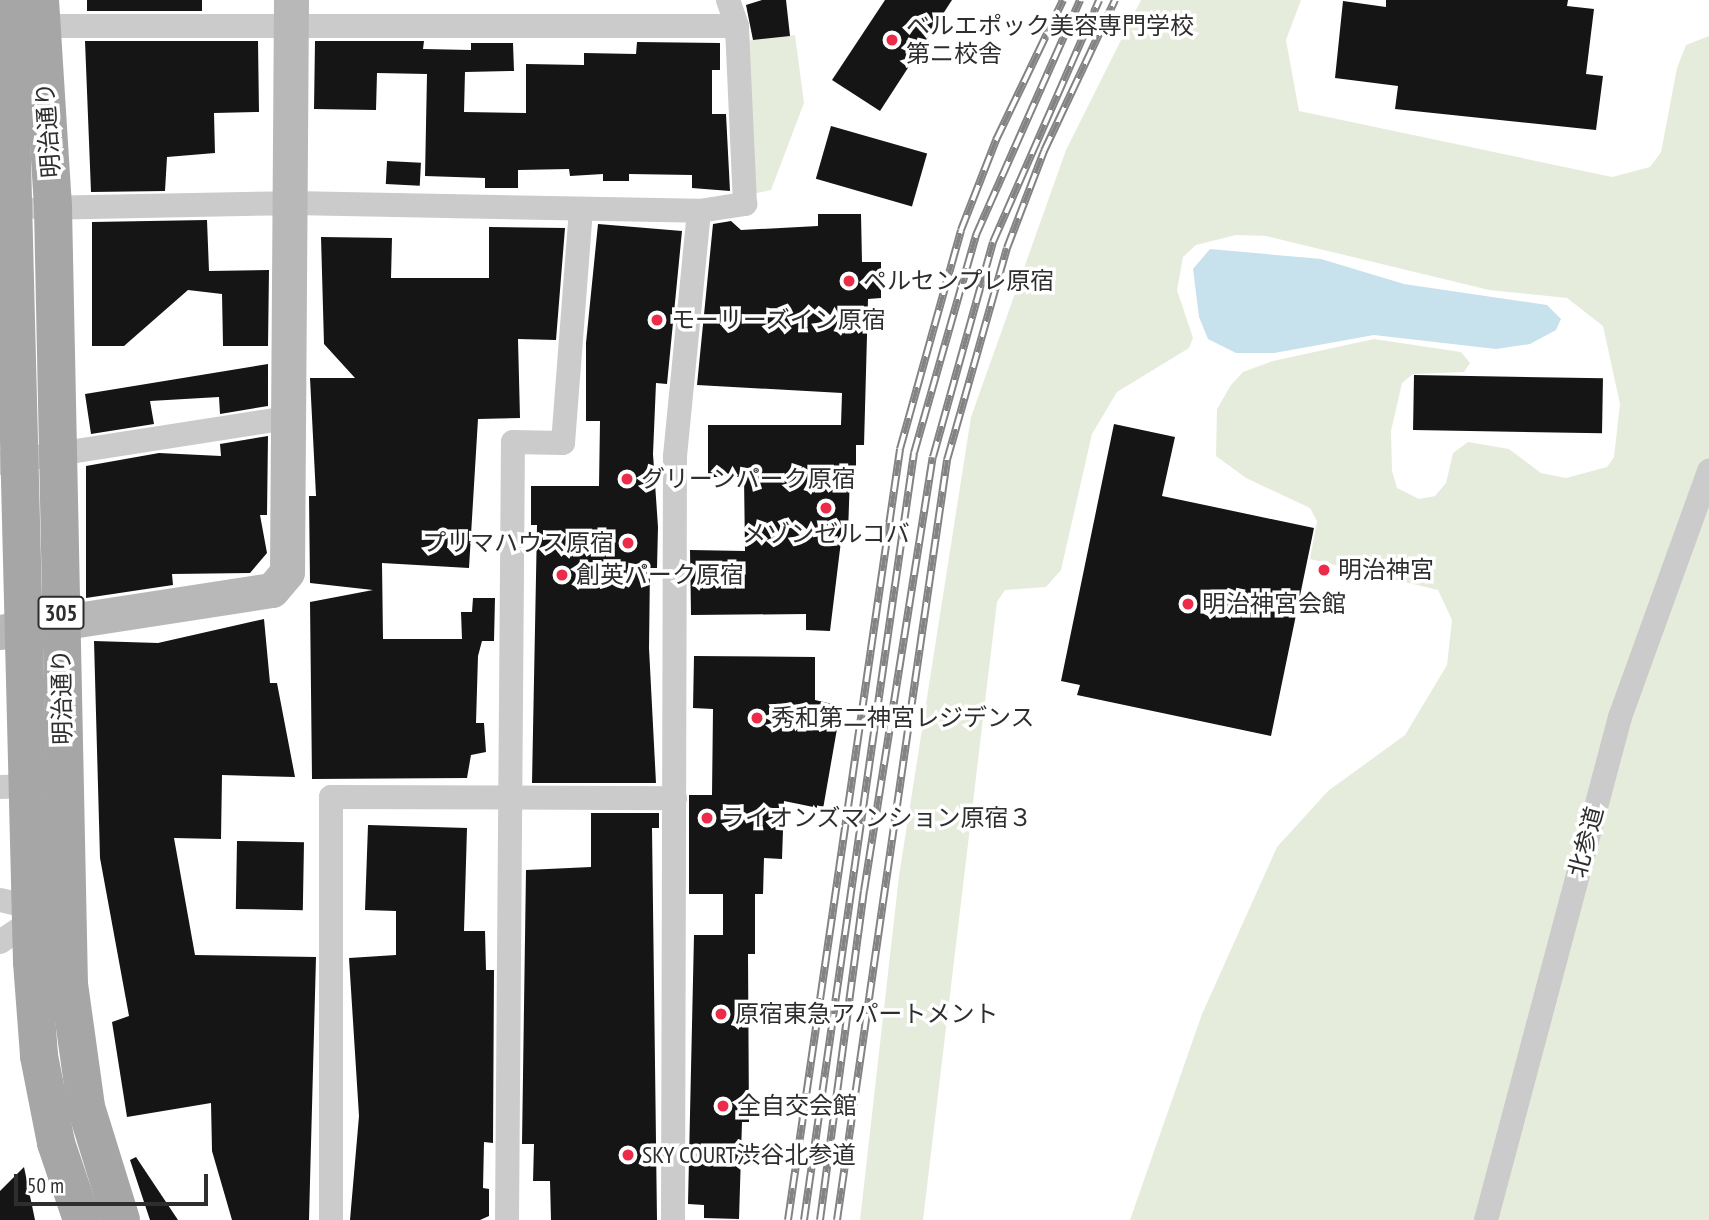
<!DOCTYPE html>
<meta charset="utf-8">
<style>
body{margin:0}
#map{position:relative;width:1709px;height:1220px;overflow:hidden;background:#fff;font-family:"PT Sans Narrow","Noto Sans JP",sans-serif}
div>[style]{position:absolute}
.green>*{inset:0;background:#e6ecdc}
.water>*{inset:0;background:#c7e1ed}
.building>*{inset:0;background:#151515;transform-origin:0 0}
.street>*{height:24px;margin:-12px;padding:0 12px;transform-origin:12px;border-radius:12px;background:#cbcbcb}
.secondary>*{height:35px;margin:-17.5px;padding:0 17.5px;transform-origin:17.5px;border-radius:17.5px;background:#b8b8b8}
.primary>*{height:38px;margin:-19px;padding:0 19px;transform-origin:19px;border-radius:19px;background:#a6a6a6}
.rail>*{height:8px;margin-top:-4px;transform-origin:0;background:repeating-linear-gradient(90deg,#fff 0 16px,#838383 0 32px);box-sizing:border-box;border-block:2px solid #838383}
.dots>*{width:19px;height:19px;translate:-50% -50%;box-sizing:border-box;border:4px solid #fff;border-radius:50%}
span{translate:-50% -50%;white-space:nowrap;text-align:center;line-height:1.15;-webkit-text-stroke:7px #fff;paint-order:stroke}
.shield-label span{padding:2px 5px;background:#fff;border:2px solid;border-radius:5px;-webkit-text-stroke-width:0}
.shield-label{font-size:23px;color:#2e2e2e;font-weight:700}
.poi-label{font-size:24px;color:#2e2e2e}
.left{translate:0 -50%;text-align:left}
.right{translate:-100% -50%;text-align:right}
.street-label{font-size:24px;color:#2e2e2e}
.scale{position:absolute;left:14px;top:1174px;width:194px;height:32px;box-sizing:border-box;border:4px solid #2e2e2e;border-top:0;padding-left:9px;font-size:21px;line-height:24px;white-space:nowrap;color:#2e2e2e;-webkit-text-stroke:5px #fff;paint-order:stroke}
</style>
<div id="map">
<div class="green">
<div style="clip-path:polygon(1141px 0,1301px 0,1286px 40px,1299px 111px,1612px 177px,1650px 167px,1661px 152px,1677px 68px,1686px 45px,1709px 36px,1709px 1220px,1130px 1220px,1202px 1014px,1277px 847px,1328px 791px,1405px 735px,1447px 665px,1452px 620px,1438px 590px,1310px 559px,1317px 521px,1310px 508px,1246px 478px,1216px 456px,1217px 409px,1231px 385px,1243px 372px,1273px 361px,1374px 339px,1461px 352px,1470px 363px,1464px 372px,1413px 374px,1402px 383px,1391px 431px,1392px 471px,1397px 488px,1419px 499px,1435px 496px,1446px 483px,1453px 453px,1468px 442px,1509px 449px,1541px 473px,1566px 478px,1607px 467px,1614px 457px,1620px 404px,1603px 326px,1567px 298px,1489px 290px,1266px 236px,1236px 235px,1196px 245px,1183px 257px,1177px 290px,1193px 338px,1189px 348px,1117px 392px,1092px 434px,1061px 570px,1046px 587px,1005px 590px,997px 602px,923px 1220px,860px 1220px,899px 876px,971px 417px,1066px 150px)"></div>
<div style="clip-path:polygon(795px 35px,804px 103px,771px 190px,752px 194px,745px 41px)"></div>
</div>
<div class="water">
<div style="clip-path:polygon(1210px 249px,1321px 259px,1404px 284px,1547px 305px,1561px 319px,1556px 330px,1530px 344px,1496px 349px,1374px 335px,1274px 353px,1236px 353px,1208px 339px,1199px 317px,1193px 269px)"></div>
</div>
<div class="building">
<div style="left:87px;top:0;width:115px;height:11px"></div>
<div style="clip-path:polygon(762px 0,786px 0,790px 36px,753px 40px,746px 5px)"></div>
<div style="clip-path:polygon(885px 0,952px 0,880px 111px,832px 80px)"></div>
<div style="clip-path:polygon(1386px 0,1568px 0,1567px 6px,1594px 9px,1586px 74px,1603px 76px,1596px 130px,1395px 109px,1398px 86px,1335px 78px,1343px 1px,1386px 7px)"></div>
<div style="clip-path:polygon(85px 41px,258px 41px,259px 112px,214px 113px,215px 153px,167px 157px,165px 191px,91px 192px)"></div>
<div style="clip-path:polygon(315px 41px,424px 41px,423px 49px,471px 50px,471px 43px,513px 43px,514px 71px,465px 72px,464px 112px,526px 113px,526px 64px,584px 65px,584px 53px,636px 54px,637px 42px,720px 43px,720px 70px,712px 70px,712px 114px,726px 114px,730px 191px,692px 188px,692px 175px,629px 174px,629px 181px,603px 181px,603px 174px,570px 176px,569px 169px,518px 170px,518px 188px,485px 188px,485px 178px,425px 176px,427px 74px,377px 73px,376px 110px,314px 109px)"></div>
<div style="left:831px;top:126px;width:100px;height:55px;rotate:16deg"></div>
<div style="left:387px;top:161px;width:34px;height:23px;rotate:3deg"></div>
<div style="clip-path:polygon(818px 214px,861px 214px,862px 262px,881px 262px,881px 298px,868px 299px,864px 445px,856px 445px,856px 474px,850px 474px,848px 534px,842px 533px,830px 631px,806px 630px,806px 614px,691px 615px,690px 550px,745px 551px,744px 477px,708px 477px,708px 425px,841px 425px,842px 393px,697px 385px,713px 224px,731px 221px,741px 230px,818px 226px)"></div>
<div style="clip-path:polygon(207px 220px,209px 271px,269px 270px,268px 346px,223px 346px,222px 294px,188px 290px,124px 346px,92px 346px,92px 222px)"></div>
<div style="clip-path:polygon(598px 224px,682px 231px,667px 384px,656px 383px,653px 454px,658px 527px,657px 568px,650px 568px,649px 648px,656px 783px,532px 783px,537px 525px,531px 525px,531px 486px,599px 486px,600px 421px,586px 421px,586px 343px)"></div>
<div style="clip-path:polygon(489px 227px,565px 228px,556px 340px,518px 339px,520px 418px,478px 419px,469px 568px,382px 563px,383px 639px,462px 639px,461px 612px,472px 612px,473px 598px,495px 598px,494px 641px,482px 641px,478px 656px,476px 723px,484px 723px,486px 752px,471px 755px,467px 778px,312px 779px,310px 602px,373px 590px,310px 583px,309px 496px,316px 496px,310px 378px,355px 378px,324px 344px,321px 237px,392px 238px,391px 278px,489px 278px)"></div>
<div style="clip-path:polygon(268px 364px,268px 406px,220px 414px,219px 397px,150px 401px,154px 424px,91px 434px,85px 394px)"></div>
<div style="left:1414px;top:375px;width:189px;height:55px;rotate:1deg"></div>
<div style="clip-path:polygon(1114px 424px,1175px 437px,1162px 496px,1314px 528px,1271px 736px,1077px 695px,1080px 685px,1061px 681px)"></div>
<div style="clip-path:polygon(268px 436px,267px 515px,260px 515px,267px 553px,250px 573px,172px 574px,173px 585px,86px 598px,86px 466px,159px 453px,221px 456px,220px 444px)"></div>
<div style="clip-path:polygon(264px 619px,270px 683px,277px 683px,295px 777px,222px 775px,221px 839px,174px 838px,195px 955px,316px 957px,309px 1220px,232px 1220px,212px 1151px,211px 1103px,127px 1117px,112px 1022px,129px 1016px,100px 858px,94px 641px,158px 643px)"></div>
<div style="clip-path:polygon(694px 656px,815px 657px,815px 700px,841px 706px,823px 809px,784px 801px,782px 859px,764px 858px,763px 894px,755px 894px,755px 954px,748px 954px,749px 1122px,742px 1122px,739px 1219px,704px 1218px,704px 1205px,688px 1204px,694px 935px,723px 935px,723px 894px,689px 894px,689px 795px,712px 795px,713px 709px,693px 708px)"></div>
<div style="clip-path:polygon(591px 813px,659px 813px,659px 828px,652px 828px,657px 1220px,551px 1220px,550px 1181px,533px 1181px,534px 1144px,522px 1144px,526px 870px,591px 867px)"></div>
<div style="clip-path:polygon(368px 825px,467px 828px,464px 931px,485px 931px,486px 970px,494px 970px,493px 1143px,484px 1142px,483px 1188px,489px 1189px,489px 1216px,480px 1220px,350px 1220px,359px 1116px,349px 958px,396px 955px,396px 911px,365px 910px)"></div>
<div style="left:237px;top:841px;width:67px;height:68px;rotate:1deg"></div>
<div style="clip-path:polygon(136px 1157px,178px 1220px,150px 1220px,130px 1160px)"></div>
<div style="clip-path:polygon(24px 1167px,35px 1220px,0 1220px,0 1191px)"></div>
</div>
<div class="street">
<div style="left:42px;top:26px;width:695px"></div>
<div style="left:39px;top:208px;width:253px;rotate:-1.1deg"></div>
<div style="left:292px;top:203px;width:407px;rotate:1.1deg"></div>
<div style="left:699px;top:211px;width:47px;rotate:-8.7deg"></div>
<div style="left:745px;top:204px;width:178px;rotate:-92.6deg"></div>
<div style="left:737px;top:26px;width:28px;rotate:-109deg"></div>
<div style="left:0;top:463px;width:292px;rotate:-8.9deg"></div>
<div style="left:0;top:787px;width:28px;rotate:-2deg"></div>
<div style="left:0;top:900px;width:31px;rotate:13deg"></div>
<div style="left:0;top:942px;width:37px;rotate:-34deg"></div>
<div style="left:331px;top:1220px;width:423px;rotate:-90deg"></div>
<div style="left:331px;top:797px;width:344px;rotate:0.2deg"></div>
<div style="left:507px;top:1220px;width:778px;rotate:-89.56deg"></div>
<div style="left:513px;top:442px;width:50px;rotate:1.1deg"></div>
<div style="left:563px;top:443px;width:235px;rotate:-85.6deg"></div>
<div style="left:673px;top:1220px;width:764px;rotate:-89.85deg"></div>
<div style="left:675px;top:456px;width:246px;rotate:-84.4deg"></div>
<div style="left:1486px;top:1220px;width:521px;rotate:-75.08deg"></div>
<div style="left:1620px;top:717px;width:262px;rotate:-70.1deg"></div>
</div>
<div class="secondary">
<div style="left:0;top:632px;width:275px;rotate:-8.8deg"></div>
<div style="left:272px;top:590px;width:23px;rotate:-50deg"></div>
<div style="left:287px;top:572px;width:572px;rotate:-89.6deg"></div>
</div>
<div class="primary">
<div style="left:8px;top:0;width:962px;rotate:88.57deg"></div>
<div style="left:32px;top:962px;width:94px;rotate:85.7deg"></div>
<div style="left:39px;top:1056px;width:89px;rotate:78.9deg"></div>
<div style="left:56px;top:1143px;width:81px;rotate:71.3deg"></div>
<div style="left:40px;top:0;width:208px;rotate:86.4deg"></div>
<div style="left:53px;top:208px;width:776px;rotate:88.82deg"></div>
<div style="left:69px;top:984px;width:124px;rotate:82.1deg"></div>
<div style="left:86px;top:1107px;width:118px;rotate:72.8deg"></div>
</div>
<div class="rail">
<div style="left:788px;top:1220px;width:779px;rotate:-81.73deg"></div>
<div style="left:900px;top:449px;width:227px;rotate:-74.4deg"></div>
<div style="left:961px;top:230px;width:97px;rotate:-68.7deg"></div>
<div style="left:996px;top:140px;width:155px;rotate:-64.4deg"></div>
<div style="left:804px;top:1220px;width:775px;rotate:-81.84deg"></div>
<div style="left:914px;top:453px;width:227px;rotate:-74.1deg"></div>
<div style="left:976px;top:235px;width:257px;rotate:-66.1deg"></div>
<div style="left:820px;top:1220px;width:332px;rotate:-82.4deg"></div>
<div style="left:864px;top:891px;width:439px;rotate:-81deg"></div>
<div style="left:933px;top:457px;width:223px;rotate:-74.4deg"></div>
<div style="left:993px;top:242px;width:264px;rotate:-66.3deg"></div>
<div style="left:837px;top:1220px;width:768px;rotate:-81.76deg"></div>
<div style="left:947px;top:460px;width:220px;rotate:-74.2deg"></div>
<div style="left:1007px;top:248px;width:104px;rotate:-69.1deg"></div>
<div style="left:1044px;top:151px;width:167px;rotate:-64.8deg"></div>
</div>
<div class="dots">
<div style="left:892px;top:40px;background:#eb2b48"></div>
<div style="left:849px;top:281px;background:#eb2b48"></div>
<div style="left:657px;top:320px;background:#eb2b48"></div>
<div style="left:627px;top:479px;background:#eb2b48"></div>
<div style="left:826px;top:508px;background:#eb2b48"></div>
<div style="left:628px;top:543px;background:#eb2b48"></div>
<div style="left:1324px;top:570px;background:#eb2b48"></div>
<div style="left:562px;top:575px;background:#eb2b48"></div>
<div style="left:1188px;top:604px;background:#eb2b48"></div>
<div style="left:757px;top:718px;background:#eb2b48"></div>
<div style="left:707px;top:818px;background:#eb2b48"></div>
<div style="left:721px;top:1014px;background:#eb2b48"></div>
<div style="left:723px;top:1106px;background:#eb2b48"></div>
<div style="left:628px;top:1155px;background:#eb2b48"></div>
</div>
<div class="shield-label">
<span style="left:61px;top:613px">305</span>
</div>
<div class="poi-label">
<span class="left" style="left:906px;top:40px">ベルエポック美容専門学校<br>第ニ校舎</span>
<span class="left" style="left:863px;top:281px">ペルセンプレ原宿</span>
<span class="left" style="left:671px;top:320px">モーリーズイン原宿</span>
<span class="left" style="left:641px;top:479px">グリーンパーク原宿</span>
<span style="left:826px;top:534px">メゾンゼルコバ</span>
<span class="right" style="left:614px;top:543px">プリマハウス原宿</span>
<span class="left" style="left:1338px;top:570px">明治神宮</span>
<span class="left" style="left:576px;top:575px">創英パーク原宿</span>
<span class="left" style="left:1202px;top:604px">明治神宮会館</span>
<span class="left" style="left:771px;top:718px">秀和第二神宮レジデンス</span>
<span class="left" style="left:721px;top:818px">ライオンズマンション原宿３</span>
<span class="left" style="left:735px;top:1014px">原宿東急アパートメント</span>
<span class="left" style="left:737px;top:1106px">全自交会館</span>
<span class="left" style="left:642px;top:1155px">SKY COURT渋谷北参道</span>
</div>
<div class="street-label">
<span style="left:48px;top:130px;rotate:-94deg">明治通り</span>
<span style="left:62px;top:697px;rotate:-91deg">明治通り</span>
<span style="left:1586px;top:842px;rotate:-75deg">北参道</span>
</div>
<div class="scale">50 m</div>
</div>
